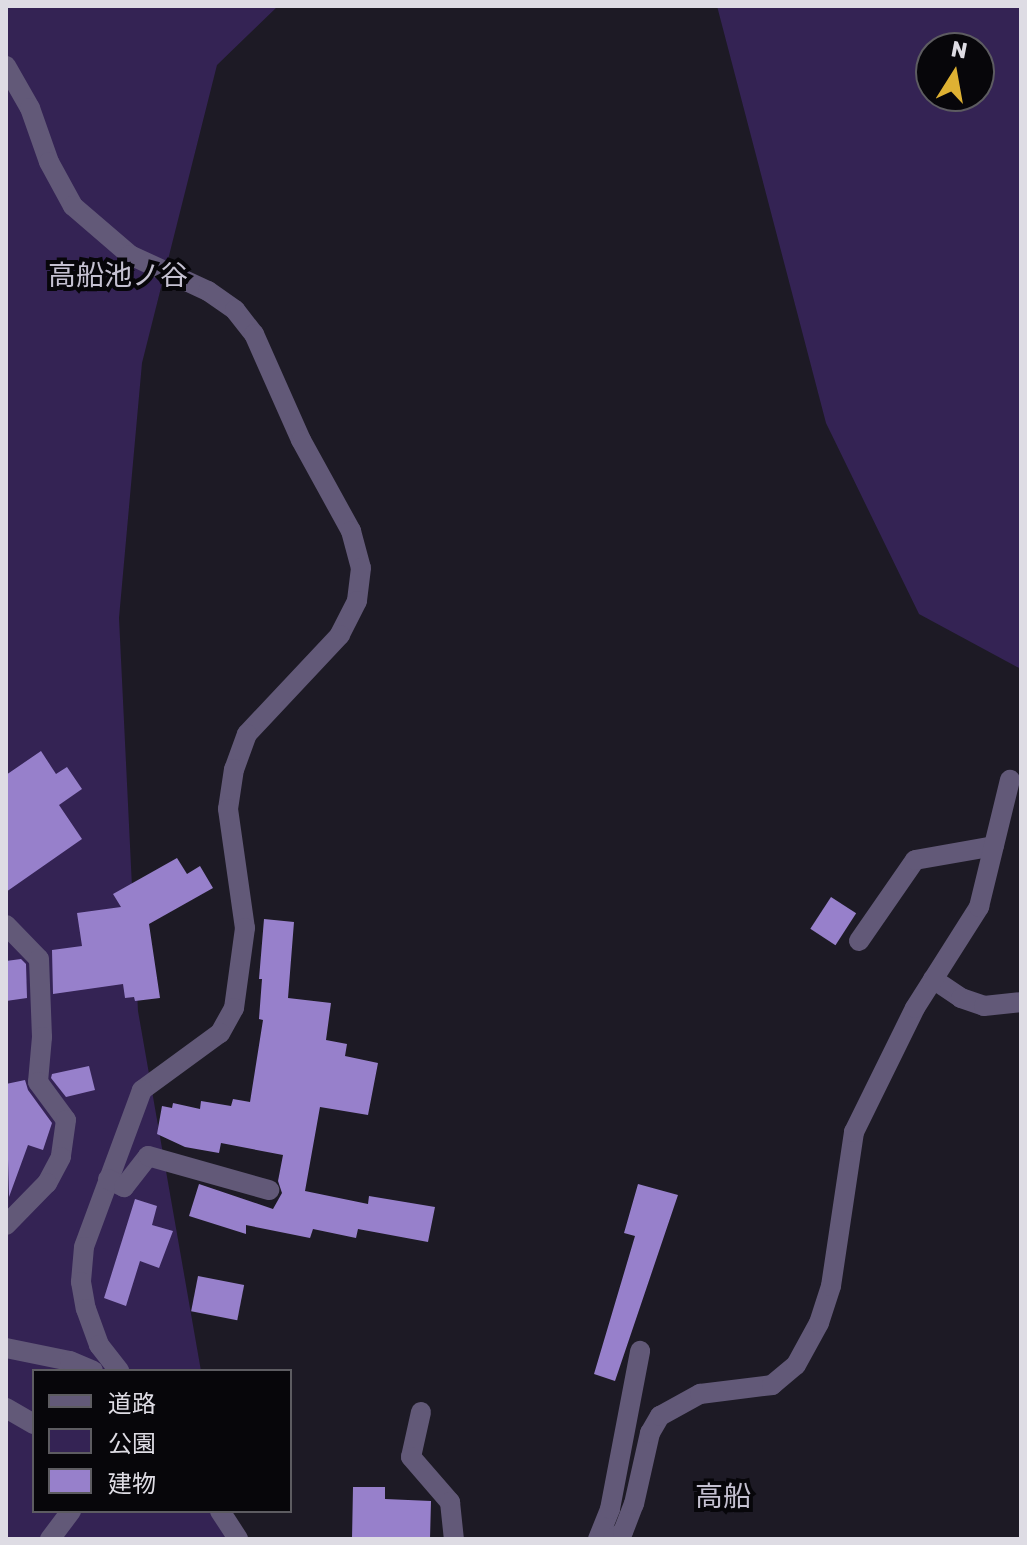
<!DOCTYPE html>
<meta charset="utf-8">
<style>
body{margin:0}
#map{position:relative;width:1027px;height:1545px;overflow:hidden;background:#1d1a25;font-family:Rubik,"Noto Sans JP",sans-serif}
div>[style]{position:absolute}
.green>*{inset:0;background:#342354}
.building>*{inset:0;background:#9780cb;transform-origin:0 0}
.minor>*{height:20px;margin:-10px;padding:0 10px;transform-origin:10px;border-radius:10px;background:#625978}
span{translate:-50% -50%;white-space:nowrap;text-align:center;line-height:1.15;-webkit-text-stroke:8px #07060a;paint-order:stroke}
.neighbourhood-label{font-size:28px;color:#c5c1d1}
.frame{position:absolute;inset:0;border:8px solid #dedce4;pointer-events:none}
.legend{position:absolute;left:32px;top:1369px;width:260px;height:144px;box-sizing:border-box;background:#07060a;border:2px solid #5d5c61;margin:0;padding:10px 14px;list-style:none;font-size:24px;color:#dedce4}
.legend li{display:flex;align-items:center;gap:16px;height:40px}
.legend b{width:40px;border:2px solid #5d5c61}
.north{position:absolute;left:915px;top:32px;width:80px;height:80px;box-sizing:border-box;background:#07060a;border:2px solid #5d5c61;border-radius:50%;rotate:11deg;font-size:22px;font-weight:700;line-height:32px;text-align:center;color:#dedce4}
.north::after{content:'';display:block;margin:auto;width:28px;height:36px;background:#deb133;clip-path:polygon(50% 0,100% 100%,50% 72%,0 100%)}
</style>
<div id="map">
<div class="green">
<div style="clip-path:polygon(6px 6px,278px 6px,217px 65px,142px 363px,119px 618px,138px 1011px,201px 1371px,34px 1371px,34px 1511px,224px 1511px,228px 1539px,6px 1539px)"></div>
<div style="clip-path:polygon(evenodd,717px 6px,1021px 6px,1021px 669px,919px 614px,826px 423px,717px 6px,931px 48px,979px 48px,979px 96px,931px 96px,931px 48px)"></div>
</div>
<div class="building">
<div style="clip-path:polygon(41px 751px,56px 774px,67px 767px,82px 789px,59px 805px,82px 839px,6px 892px,6px 775px)"></div>
<div style="clip-path:polygon(177px 858px,187px 874px,200px 866px,213px 888px,149px 924px,160px 998px,135px 1001px,134px 997px,125px 998px,123px 984px,53px 994px,52px 950px,82px 946px,77px 913px,121px 907px,113px 894px)"></div>
<div style="left:831px;top:897px;width:30px;height:38px;rotate:33deg"></div>
<div style="clip-path:polygon(264px 919px,294px 922px,288px 998px,331px 1003px,326px 1040px,347px 1044px,345px 1056px,378px 1063px,368px 1115px,320px 1107px,305px 1191px,368px 1204px,369px 1196px,435px 1207px,428px 1242px,358px 1229px,356px 1238px,313px 1229px,310px 1238px,246px 1225px,246px 1234px,189px 1216px,199px 1184px,273px 1209px,282px 1193px,278px 1181px,283px 1155px,221px 1143px,219px 1153px,185px 1147px,157px 1134px,162px 1106px,172px 1108px,173px 1103px,200px 1109px,201px 1101px,231px 1106px,233px 1099px,250px 1102px,263px 1020px,259px 1019px,262px 979px,259px 979px)"></div>
<div style="clip-path:polygon(21px 959px,26px 964px,27px 998px,6px 1001px,6px 961px)"></div>
<div style="clip-path:polygon(89px 1066px,95px 1090px,66px 1097px,51px 1078px,52px 1074px)"></div>
<div style="clip-path:polygon(25px 1080px,28px 1090px,52px 1123px,43px 1150px,28px 1145px,9px 1197px,6px 1084px)"></div>
<div style="clip-path:polygon(638px 1184px,678px 1195px,615px 1381px,594px 1374px,635px 1236px,624px 1233px)"></div>
<div style="clip-path:polygon(135px 1199px,157px 1206px,152px 1225px,173px 1231px,159px 1268px,140px 1261px,126px 1306px,104px 1298px)"></div>
<div style="left:198px;top:1276px;width:47px;height:36px;rotate:11deg"></div>
<div style="clip-path:polygon(353px 1487px,385px 1487px,385px 1499px,431px 1501px,430px 1539px,352px 1539px)"></div>
</div>
<div class="minor">
<div style="left:6px;top:66px;width:48px;rotate:60.3deg"></div>
<div style="left:30px;top:108px;width:57px;rotate:70.6deg"></div>
<div style="left:49px;top:162px;width:50px;rotate:61.4deg"></div>
<div style="left:73px;top:206px;width:75px;rotate:40.7deg"></div>
<div style="left:130px;top:255px;width:86px;rotate:24.8deg"></div>
<div style="left:208px;top:291px;width:33px;rotate:35deg"></div>
<div style="left:235px;top:310px;width:31px;rotate:52deg"></div>
<div style="left:254px;top:334px;width:116px;rotate:66.1deg"></div>
<div style="left:301px;top:440px;width:104px;rotate:61.2deg"></div>
<div style="left:351px;top:531px;width:38px;rotate:75deg"></div>
<div style="left:361px;top:568px;width:33px;rotate:97deg"></div>
<div style="left:357px;top:601px;width:38px;rotate:117deg"></div>
<div style="left:340px;top:635px;width:136px;rotate:133.2deg"></div>
<div style="left:247px;top:734px;width:37px;rotate:110deg"></div>
<div style="left:234px;top:769px;width:40px;rotate:98.5deg"></div>
<div style="left:228px;top:809px;width:120px;rotate:81.9deg"></div>
<div style="left:245px;top:928px;width:81px;rotate:97.8deg"></div>
<div style="left:234px;top:1008px;width:29px;rotate:119deg"></div>
<div style="left:220px;top:1033px;width:97px;rotate:143.8deg"></div>
<div style="left:142px;top:1090px;width:167px;rotate:110.3deg"></div>
<div style="left:84px;top:1247px;width:35px;rotate:95deg"></div>
<div style="left:81px;top:1282px;width:27px;rotate:80deg"></div>
<div style="left:86px;top:1309px;width:38px;rotate:70deg"></div>
<div style="left:99px;top:1345px;width:33px;rotate:52deg"></div>
<div style="left:6px;top:925px;width:47px;rotate:45.9deg"></div>
<div style="left:39px;top:959px;width:78px;rotate:87.8deg"></div>
<div style="left:42px;top:1037px;width:45px;rotate:95.1deg"></div>
<div style="left:38px;top:1082px;width:47px;rotate:53.6deg"></div>
<div style="left:66px;top:1120px;width:37px;rotate:98deg"></div>
<div style="left:61px;top:1157px;width:30px;rotate:118deg"></div>
<div style="left:47px;top:1183px;width:59px;rotate:134.3deg"></div>
<div style="left:859px;top:941px;width:98px;rotate:-55.3deg"></div>
<div style="left:915px;top:860px;width:80px;rotate:-10deg"></div>
<div style="left:933px;top:979px;width:34px;rotate:34deg"></div>
<div style="left:961px;top:998px;width:24px;rotate:19deg"></div>
<div style="left:984px;top:1006px;width:37px;rotate:-6deg"></div>
<div style="left:108px;top:1179px;width:18px;rotate:27deg"></div>
<div style="left:124px;top:1187px;width:39px;rotate:-52deg"></div>
<div style="left:148px;top:1156px;width:126px;rotate:15.7deg"></div>
<div style="left:6px;top:1348px;width:65px;rotate:11.5deg"></div>
<div style="left:70px;top:1361px;width:25px;rotate:23deg"></div>
<div style="left:6px;top:1408px;width:32px;rotate:30deg"></div>
<div style="left:421px;top:1412px;width:46px;rotate:102.5deg"></div>
<div style="left:411px;top:1457px;width:60px;rotate:49.1deg"></div>
<div style="left:450px;top:1502px;width:37px;rotate:84deg"></div>
<div style="left:220px;top:1511px;width:33px;rotate:57deg"></div>
<div style="left:50px;top:1539px;width:35px;rotate:-53deg"></div>
<div style="left:598px;top:1539px;width:32px;rotate:-68deg"></div>
<div style="left:610px;top:1509px;width:161px;rotate:-79.2deg"></div>
<div style="left:613px;top:1539px;width:12px;rotate:-35deg"></div>
<div style="left:623px;top:1532px;width:30px;rotate:-69deg"></div>
<div style="left:634px;top:1504px;width:73px;rotate:-77.3deg"></div>
<div style="left:650px;top:1433px;width:20px;rotate:-60deg"></div>
<div style="left:660px;top:1416px;width:46px;rotate:-28.8deg"></div>
<div style="left:700px;top:1394px;width:73px;rotate:-7.1deg"></div>
<div style="left:772px;top:1385px;width:31px;rotate:-40deg"></div>
<div style="left:796px;top:1365px;width:48px;rotate:-61.3deg"></div>
<div style="left:819px;top:1323px;width:39px;rotate:-72deg"></div>
<div style="left:831px;top:1286px;width:156px;rotate:-81.5deg"></div>
<div style="left:854px;top:1132px;width:138px;rotate:-63.8deg"></div>
<div style="left:915px;top:1008px;width:120px;rotate:-57.6deg"></div>
<div style="left:979px;top:907px;width:131px;rotate:-76.3deg"></div>
</div>
<div class="neighbourhood-label">
<span style="left:118px;top:276px">高船池ノ谷</span>
<span style="left:723px;top:1497px">高船</span>
</div>
<div class="frame"></div>
<ul class="legend">
<li><b style="height:10px;background:#625978"></b>道路</li>
<li><b style="height:22px;background:#342354"></b>公園</li>
<li><b style="height:22px;background:#9780cb"></b>建物</li>
</ul>
<div class="north">N</div>
</div>
